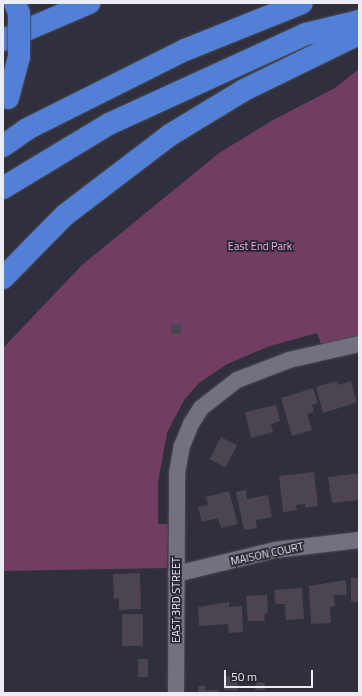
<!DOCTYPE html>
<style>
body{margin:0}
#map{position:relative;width:362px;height:696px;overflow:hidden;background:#30303d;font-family:"Titillium Web",sans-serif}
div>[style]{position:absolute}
.green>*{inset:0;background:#713d63}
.building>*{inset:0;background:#4c4451;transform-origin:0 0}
.roads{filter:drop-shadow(0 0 1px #4b4b55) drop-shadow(0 0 1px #4b4b55)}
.minor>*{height:16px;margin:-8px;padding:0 8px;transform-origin:8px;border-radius:8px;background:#717180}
.highway>*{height:22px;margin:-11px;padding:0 11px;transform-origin:11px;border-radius:11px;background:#5280d6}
.bridges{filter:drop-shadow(0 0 1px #4b4b55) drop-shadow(0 0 1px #4b4b55)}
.highway-bridge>*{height:22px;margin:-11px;padding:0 11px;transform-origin:11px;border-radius:11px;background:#5280d6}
span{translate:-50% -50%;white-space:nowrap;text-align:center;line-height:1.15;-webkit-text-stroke:3.5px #262632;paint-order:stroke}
.park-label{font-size:11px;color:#f9abe2}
.street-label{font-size:11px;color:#ececf4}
.frame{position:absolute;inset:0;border:4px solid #ececf4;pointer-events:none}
.scale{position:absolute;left:224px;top:670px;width:89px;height:18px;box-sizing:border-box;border:2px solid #ececf4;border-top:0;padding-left:5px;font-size:12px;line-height:14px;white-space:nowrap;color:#ececf4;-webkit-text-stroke:3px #262632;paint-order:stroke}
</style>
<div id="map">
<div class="green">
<div style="clip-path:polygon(359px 69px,359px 336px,321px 344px,317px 333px,270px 346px,227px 364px,199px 383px,184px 400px,167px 433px,158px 482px,158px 524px,168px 524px,167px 568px,3px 571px,3px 348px,82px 265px,219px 153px,273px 120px,335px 88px)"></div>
</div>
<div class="building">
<div style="left:171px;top:324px;width:10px;height:10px"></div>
<div style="clip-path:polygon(337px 381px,338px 385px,351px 381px,356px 400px,355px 403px,323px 413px,316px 387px)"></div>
<div style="clip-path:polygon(313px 388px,318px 403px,312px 405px,314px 412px,307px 414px,312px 430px,292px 436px,281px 398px)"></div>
<div style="clip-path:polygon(276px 405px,280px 421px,271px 424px,273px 432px,251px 438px,245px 412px)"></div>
<div style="left:221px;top:437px;width:18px;height:25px;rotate:27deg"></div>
<div style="clip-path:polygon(314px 472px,318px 506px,305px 508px,305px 504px,296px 505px,297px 510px,283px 512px,279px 476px)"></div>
<div style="clip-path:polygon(359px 473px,359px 500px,332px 503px,328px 477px)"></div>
<div style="clip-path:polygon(246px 490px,247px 499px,268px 495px,272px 517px,256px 520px,257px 528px,244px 530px,236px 492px)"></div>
<div style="clip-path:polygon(229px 491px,238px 524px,221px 528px,218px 518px,202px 522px,198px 507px,208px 505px,206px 497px)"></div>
<div style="clip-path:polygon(140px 573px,141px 609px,119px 610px,119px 598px,114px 599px,113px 574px)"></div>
<div style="left:351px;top:578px;width:8px;height:24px"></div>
<div style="clip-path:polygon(346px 580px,347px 595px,334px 595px,335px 606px,330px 607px,331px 623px,311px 624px,309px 586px)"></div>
<div style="clip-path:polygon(302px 588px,304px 619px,286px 620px,285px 604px,275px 604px,274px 590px)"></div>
<div style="clip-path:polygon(267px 595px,268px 613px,264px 614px,265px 621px,248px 621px,246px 596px)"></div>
<div style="clip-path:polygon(229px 602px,229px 607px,242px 606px,243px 632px,229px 633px,228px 624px,199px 626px,198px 607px)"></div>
<div style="left:122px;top:614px;width:21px;height:32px"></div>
<div style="left:138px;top:659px;width:10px;height:18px"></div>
<div style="left:225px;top:676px;width:13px;height:14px;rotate:4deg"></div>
<div style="clip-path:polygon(256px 682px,265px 683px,265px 690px,255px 690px)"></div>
<div style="clip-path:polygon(198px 686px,205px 686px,205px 690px,219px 690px,219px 693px,198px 693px)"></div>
</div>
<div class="roads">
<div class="minor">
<div style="left:176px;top:574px;width:102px;rotate:-13.6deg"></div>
<div style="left:275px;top:550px;width:85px;rotate:-6.8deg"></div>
<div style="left:176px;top:693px;width:220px;rotate:-89.7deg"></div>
<div style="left:177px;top:473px;width:27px;rotate:-80deg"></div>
<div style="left:182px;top:446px;width:24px;rotate:-68deg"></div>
<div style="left:191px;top:424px;width:19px;rotate:-58deg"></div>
<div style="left:201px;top:408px;width:46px;rotate:-37.9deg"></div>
<div style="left:237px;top:380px;width:56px;rotate:-21deg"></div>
<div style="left:289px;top:360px;width:72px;rotate:-12.9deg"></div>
</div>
<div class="highway">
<div style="left:3px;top:40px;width:94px;rotate:-23.3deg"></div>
<div style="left:3px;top:146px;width:29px;rotate:-35deg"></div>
<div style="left:27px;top:129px;width:177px;rotate:-26.6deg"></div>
<div style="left:185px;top:50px;width:126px;rotate:-21.9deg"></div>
<div style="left:3px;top:188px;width:124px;rotate:-31.1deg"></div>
<div style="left:109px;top:124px;width:217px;rotate:-24.6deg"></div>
<div style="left:306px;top:34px;width:55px;rotate:-13.8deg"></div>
<div style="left:3px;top:278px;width:88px;rotate:-45.5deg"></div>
<div style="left:65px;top:215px;width:132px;rotate:-37.3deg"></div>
<div style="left:170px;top:135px;width:87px;rotate:-31.3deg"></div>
<div style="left:244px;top:90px;width:128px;rotate:-26deg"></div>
</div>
</div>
<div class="bridges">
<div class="highway-bridge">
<div style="left:8px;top:98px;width:42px;rotate:-75deg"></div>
<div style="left:19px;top:57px;width:44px;rotate:-90deg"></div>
<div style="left:19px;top:13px;width:11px;rotate:-112deg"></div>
</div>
</div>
<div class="park-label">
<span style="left:260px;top:246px">East End Park</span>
</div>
<div class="street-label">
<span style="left:267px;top:554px;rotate:-12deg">MAISON COURT</span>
<span style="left:176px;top:600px;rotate:-90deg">EAST 3RD STREET</span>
</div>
<div class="frame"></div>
<div class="scale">50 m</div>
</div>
